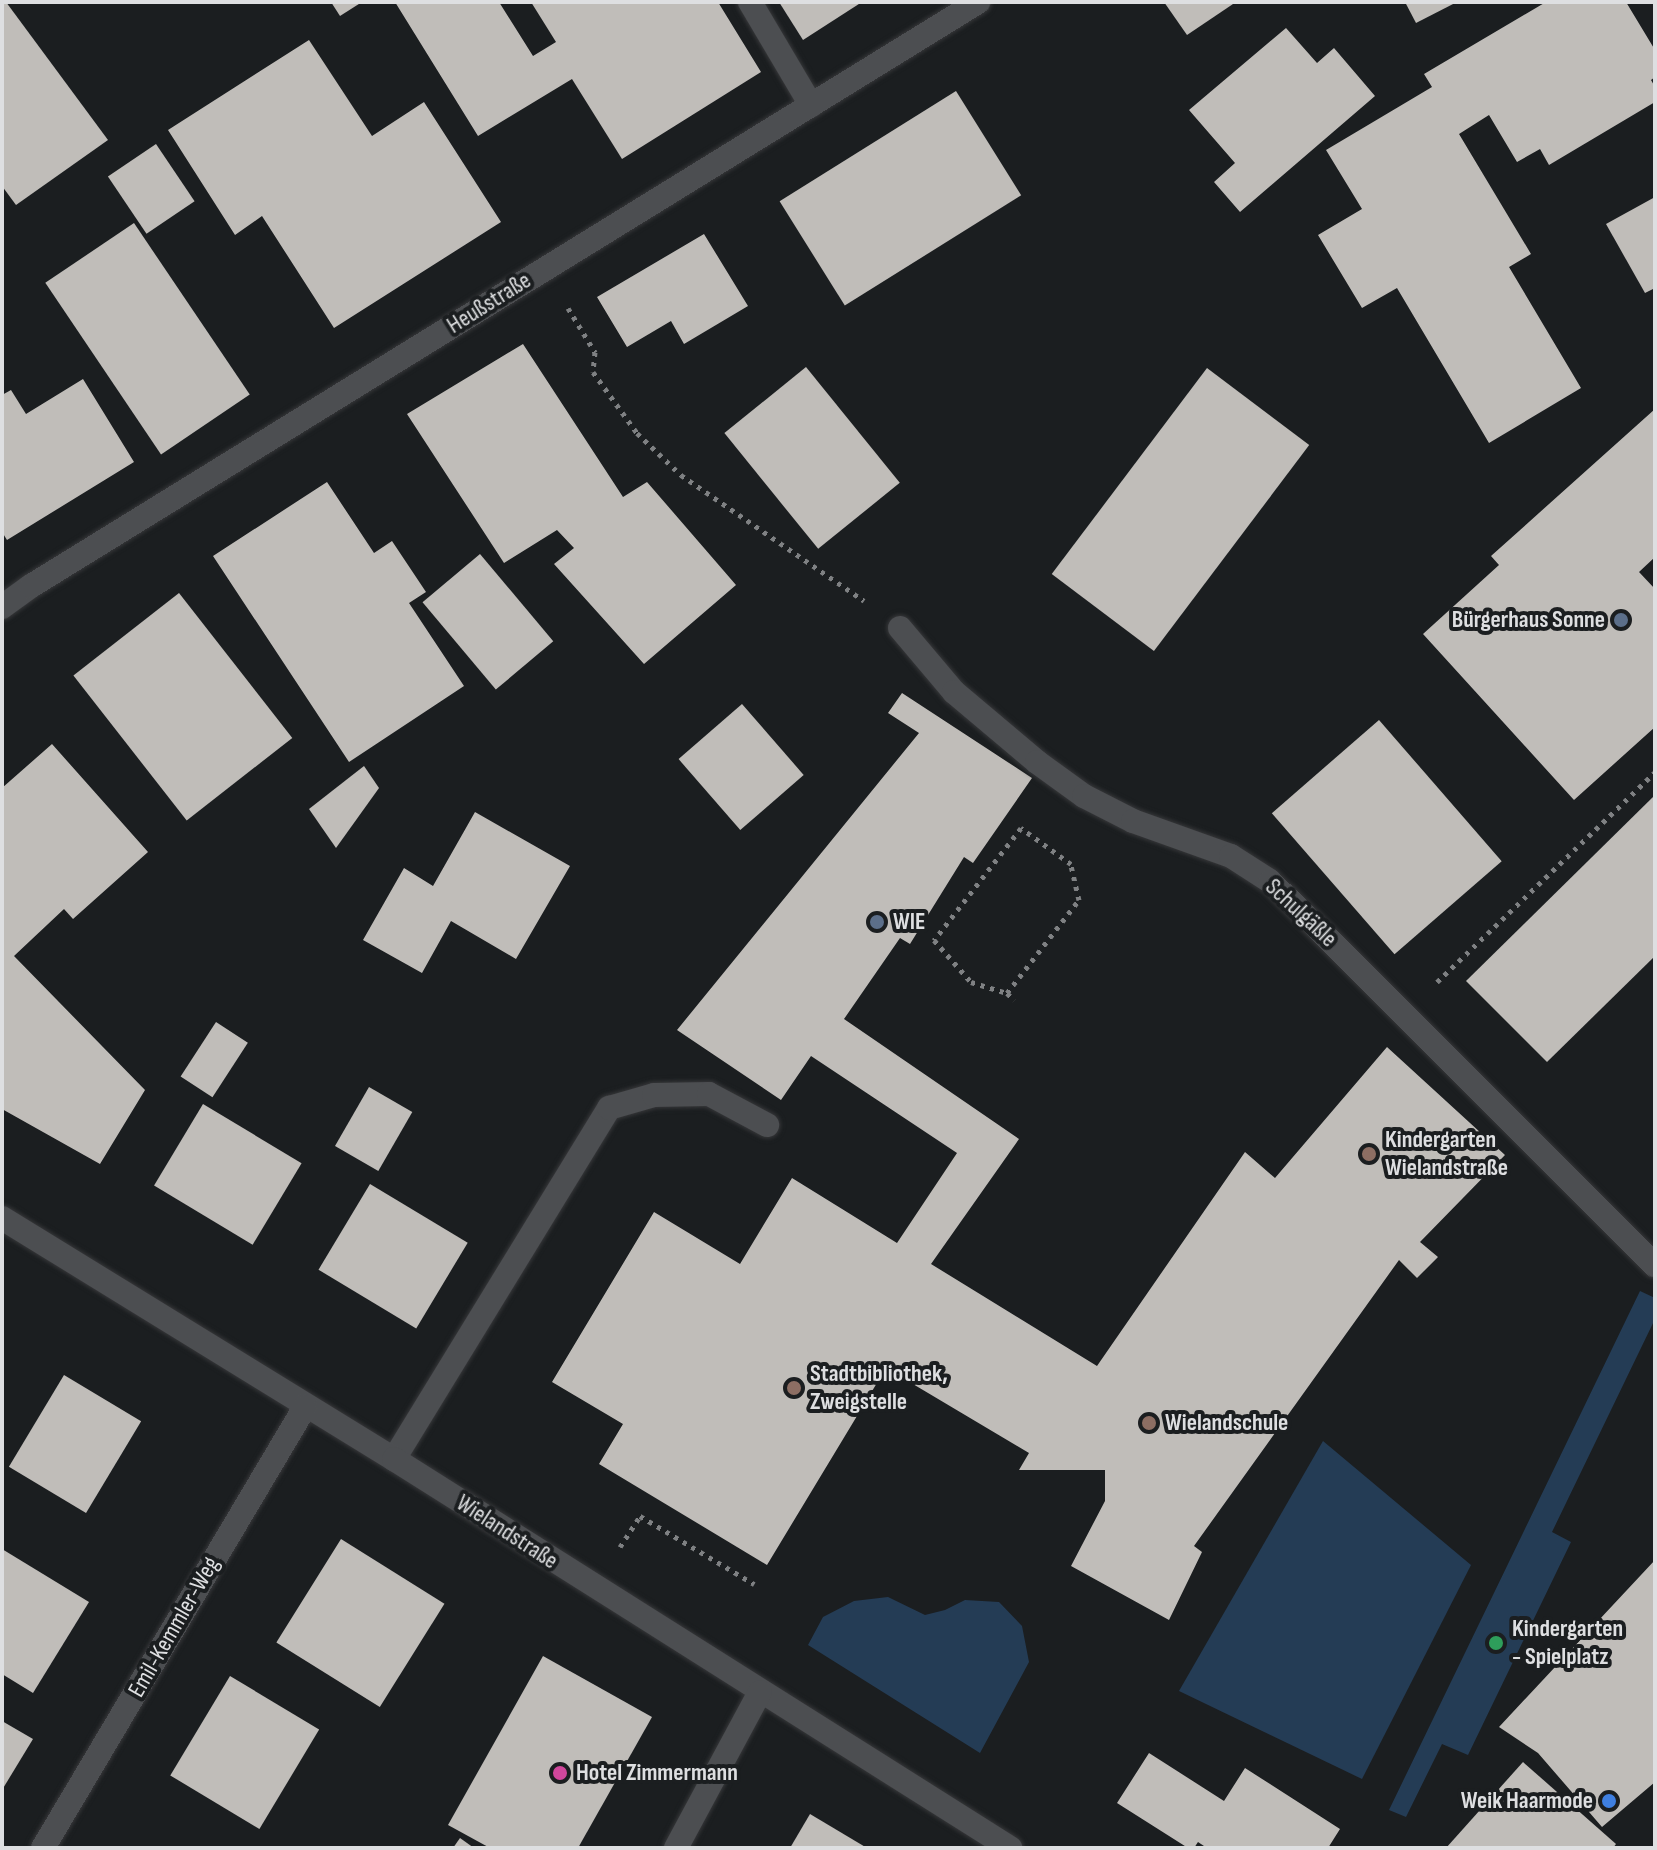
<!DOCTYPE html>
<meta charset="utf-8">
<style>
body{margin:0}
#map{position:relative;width:1657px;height:1850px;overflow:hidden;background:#1b1e20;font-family:"Sofia Sans Condensed",sans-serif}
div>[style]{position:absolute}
.green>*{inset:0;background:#243c55}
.building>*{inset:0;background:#c0bdb9;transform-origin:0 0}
.path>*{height:5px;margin-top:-2.5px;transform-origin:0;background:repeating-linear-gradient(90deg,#7f8183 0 4px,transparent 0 10px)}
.roads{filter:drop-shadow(0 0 2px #363739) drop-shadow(0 0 2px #363739)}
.lane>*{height:24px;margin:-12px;padding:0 12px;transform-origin:12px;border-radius:12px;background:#4c4e51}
.street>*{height:24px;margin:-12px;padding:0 12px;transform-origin:12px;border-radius:12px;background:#4c4e51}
.dots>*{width:22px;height:22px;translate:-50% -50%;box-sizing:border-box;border:4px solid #1b1e20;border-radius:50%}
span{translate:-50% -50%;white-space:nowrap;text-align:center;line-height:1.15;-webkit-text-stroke:8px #1b1e20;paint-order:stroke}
.street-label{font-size:24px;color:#dedfe1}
.poi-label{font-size:24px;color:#dedfe1;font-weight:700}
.right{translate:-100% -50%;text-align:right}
.left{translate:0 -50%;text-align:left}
.frame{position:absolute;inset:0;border:4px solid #dedfe1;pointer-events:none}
</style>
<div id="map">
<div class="green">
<div style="clip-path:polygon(1640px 1291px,1655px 1298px,1655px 1319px,1552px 1532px,1571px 1542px,1468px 1755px,1442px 1744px,1406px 1817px,1389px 1810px)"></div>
<div style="clip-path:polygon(1323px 1441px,1471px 1565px,1362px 1779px,1179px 1691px)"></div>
<div style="clip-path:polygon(888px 1597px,925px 1615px,945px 1610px,965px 1600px,999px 1602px,1022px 1626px,1029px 1662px,980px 1753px,808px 1645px,823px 1617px,854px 1601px)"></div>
</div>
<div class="building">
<div style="clip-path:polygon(2px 2px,6px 2px,108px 140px,16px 205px,2px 186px)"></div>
<div style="clip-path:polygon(331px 2px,362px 2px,340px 16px)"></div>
<div style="clip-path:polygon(395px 2px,499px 2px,533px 56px,556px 42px,531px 2px,718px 2px,761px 72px,622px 159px,572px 79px,478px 136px)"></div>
<div style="clip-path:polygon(779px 2px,862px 2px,803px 40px)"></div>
<div style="clip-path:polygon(1164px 2px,1236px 2px,1187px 35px)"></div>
<div style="clip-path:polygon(1405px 2px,1457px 2px,1416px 23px)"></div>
<div style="clip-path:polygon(1546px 2px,1626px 2px,1655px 50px,1655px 77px,1651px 80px,1655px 87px,1655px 102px,1549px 165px,1540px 149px,1517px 162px,1489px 115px,1459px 134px,1531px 254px,1509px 267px,1581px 388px,1489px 443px,1397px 288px,1362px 308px,1318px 235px,1362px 209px,1326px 150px,1432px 87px,1424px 74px)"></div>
<div style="clip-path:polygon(1286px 28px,1317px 63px,1334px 48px,1375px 96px,1240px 212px,1214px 182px,1235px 163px,1189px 110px)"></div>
<div style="clip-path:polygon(309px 40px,372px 136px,424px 102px,501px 222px,334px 328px,262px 216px,235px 235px,168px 130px)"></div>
<div style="left:956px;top:91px;width:123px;height:208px;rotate:58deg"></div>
<div style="left:156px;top:144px;width:69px;height:58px;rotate:56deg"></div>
<div style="clip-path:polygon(1655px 197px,1655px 288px,1645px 293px,1606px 224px)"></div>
<div style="left:134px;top:223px;width:207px;height:107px;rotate:56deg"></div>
<div style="clip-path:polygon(704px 234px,748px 306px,684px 344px,671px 321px,627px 347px,597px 297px)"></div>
<div style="clip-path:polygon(523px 344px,623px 497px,647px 482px,736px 585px,644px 664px,554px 564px,574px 548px,557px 530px,504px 563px,407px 414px)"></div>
<div style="left:806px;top:367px;width:149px;height:105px;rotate:51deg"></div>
<div style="left:1207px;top:368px;width:128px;height:258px;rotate:37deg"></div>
<div style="clip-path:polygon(83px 379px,134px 462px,7px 540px,2px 532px,2px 395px,11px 390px,26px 414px)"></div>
<div style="clip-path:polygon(1655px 409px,1655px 557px,1639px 572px,1655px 589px,1655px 727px,1574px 800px,1423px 634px,1499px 565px,1491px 556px)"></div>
<div style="clip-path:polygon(327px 482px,374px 553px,392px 541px,426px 592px,409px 603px,464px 686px,349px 762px,213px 556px)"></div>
<div style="left:480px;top:554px;width:114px;height:75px;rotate:50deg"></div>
<div style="left:179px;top:593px;width:184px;height:134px;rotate:52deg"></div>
<div style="clip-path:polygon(902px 693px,1032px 778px,973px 863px,964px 857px,910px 944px,900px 938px,844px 1019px,1019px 1139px,931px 1264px,1097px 1366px,1245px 1152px,1275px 1178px,1387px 1047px,1505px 1155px,1420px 1242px,1438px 1257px,1417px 1278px,1399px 1260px,1194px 1546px,1202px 1552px,1169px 1620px,1071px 1566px,1105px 1501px,1105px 1470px,1019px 1470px,1029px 1453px,886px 1368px,767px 1565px,599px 1464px,623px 1424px,552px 1382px,654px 1212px,740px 1264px,792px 1178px,897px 1243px,957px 1153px,811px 1056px,781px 1100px,677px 1030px,919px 733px,888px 713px)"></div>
<div style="left:742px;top:704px;width:94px;height:84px;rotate:49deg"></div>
<div style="left:1379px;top:720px;width:187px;height:142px;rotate:49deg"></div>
<div style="clip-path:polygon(52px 744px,148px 852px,73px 919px,64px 909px,14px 956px,145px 1090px,100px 1164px,2px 1109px,2px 788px)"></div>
<div style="clip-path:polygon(364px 766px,379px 788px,336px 848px,309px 809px)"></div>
<div style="clip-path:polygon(1655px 795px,1655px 956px,1547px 1062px,1466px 981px)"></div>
<div style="clip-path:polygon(475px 812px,570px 866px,516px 959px,451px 921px,422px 973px,363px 940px,404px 868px,433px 886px)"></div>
<div style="left:216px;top:1022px;width:38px;height:65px;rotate:33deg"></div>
<div style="left:369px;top:1087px;width:50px;height:68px;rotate:30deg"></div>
<div style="left:203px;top:1104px;width:115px;height:95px;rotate:31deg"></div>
<div style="left:370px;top:1184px;width:114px;height:100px;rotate:31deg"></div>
<div style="left:64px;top:1375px;width:90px;height:107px;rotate:31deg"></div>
<div style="left:341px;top:1539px;width:122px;height:122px;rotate:32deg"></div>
<div style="clip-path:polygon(2px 1549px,89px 1602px,33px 1693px,2px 1674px)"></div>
<div style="clip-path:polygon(1655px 1560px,1655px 1782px,1602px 1827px,1538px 1753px,1499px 1727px)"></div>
<div style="clip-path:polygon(543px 1656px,652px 1717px,578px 1848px,490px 1848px,448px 1825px)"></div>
<div style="left:230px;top:1676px;width:104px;height:116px;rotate:31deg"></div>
<div style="clip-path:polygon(2px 1721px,33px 1739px,2px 1790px)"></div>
<div style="clip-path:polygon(1149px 1753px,1224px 1801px,1245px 1768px,1340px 1829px,1328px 1848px,1207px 1848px,1198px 1842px,1194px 1848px,1188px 1848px,1117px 1803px)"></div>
<div style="clip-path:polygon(1523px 1762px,1616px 1844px,1613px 1848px,1446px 1848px)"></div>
<div style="clip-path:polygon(810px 1814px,867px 1848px,790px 1848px)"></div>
<div style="clip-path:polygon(460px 1838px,474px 1848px,453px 1848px)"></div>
</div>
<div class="path">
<div style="left:568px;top:308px;width:52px;rotate:58.5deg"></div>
<div style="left:595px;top:352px;width:20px;rotate:96deg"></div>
<div style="left:593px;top:372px;width:75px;rotate:54.2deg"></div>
<div style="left:637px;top:433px;width:61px;rotate:43.7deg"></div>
<div style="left:681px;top:475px;width:222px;rotate:34.5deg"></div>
<div style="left:1437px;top:982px;width:303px;rotate:-43.9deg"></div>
<div style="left:1007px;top:993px;width:118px;rotate:-52.3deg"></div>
<div style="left:1079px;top:900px;width:37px;rotate:-103deg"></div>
<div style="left:1071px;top:864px;width:62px;rotate:-144.2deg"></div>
<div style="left:1021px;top:828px;width:142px;rotate:127.8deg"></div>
<div style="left:934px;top:940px;width:56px;rotate:48.6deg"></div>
<div style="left:971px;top:982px;width:38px;rotate:17deg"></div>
<div style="left:1007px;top:993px;width:10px;rotate:45deg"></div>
<div style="left:620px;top:1547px;width:37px;rotate:-57deg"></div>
<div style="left:640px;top:1516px;width:133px;rotate:30.8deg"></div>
</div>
<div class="roads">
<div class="lane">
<div style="left:394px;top:1459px;width:412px;rotate:-58.5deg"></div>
<div style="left:609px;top:1108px;width:47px;rotate:-16.1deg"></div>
<div style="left:654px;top:1095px;width:55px;rotate:-1deg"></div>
<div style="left:709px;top:1094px;width:66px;rotate:28.1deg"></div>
</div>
<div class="street">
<div style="left:750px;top:2px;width:120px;rotate:59.4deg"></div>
<div style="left:2px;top:607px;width:36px;rotate:-36deg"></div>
<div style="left:31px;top:586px;width:1113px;rotate:-31.66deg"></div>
<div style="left:900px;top:628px;width:84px;rotate:49.8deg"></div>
<div style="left:954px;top:692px;width:109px;rotate:40.1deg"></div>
<div style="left:1037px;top:762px;width:58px;rotate:35.9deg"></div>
<div style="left:1084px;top:796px;width:55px;rotate:27deg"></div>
<div style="left:1133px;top:821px;width:104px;rotate:19.7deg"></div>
<div style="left:1231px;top:856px;width:46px;rotate:32.7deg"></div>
<div style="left:1270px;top:881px;width:544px;rotate:44.93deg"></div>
<div style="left:2px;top:1218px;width:460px;rotate:31.6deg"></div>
<div style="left:394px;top:1459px;width:729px;rotate:32.27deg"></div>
<div style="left:43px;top:1848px;width:513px;rotate:-59.29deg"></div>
<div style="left:676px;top:1848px;width:177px;rotate:-61.7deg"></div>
</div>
</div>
<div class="dots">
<div style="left:1621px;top:620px;background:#5c6f8a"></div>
<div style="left:877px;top:922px;background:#5c6f8a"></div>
<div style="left:1369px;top:1154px;background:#8d6e63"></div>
<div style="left:794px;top:1388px;background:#8d6e63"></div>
<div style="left:1149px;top:1423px;background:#8d6e63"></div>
<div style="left:1496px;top:1643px;background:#2e9e5b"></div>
<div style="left:560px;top:1773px;background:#d1479c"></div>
<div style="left:1609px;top:1801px;background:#3f7fe0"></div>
</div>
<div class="street-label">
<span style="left:489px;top:303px;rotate:-32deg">Heußstraße</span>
<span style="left:1301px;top:913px;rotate:43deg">Schulgäßle</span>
<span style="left:507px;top:1532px;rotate:33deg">Wielandstraße</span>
<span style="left:174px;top:1627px;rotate:-60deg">Emil-Kemmler-Weg</span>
</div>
<div class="poi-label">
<span class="right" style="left:1605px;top:620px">Bürgerhaus Sonne</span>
<span class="left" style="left:893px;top:922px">WIE</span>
<span class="left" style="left:1385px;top:1154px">Kindergarten<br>Wielandstraße</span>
<span class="left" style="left:810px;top:1388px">Stadtbibliothek,<br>Zweigstelle</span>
<span class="left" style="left:1165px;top:1423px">Wielandschule</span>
<span class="left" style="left:1512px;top:1643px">Kindergarten<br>- Spielplatz</span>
<span class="left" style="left:576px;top:1773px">Hotel Zimmermann</span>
<span class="right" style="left:1593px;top:1801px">Weik Haarmode</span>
</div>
<div class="frame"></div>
</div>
